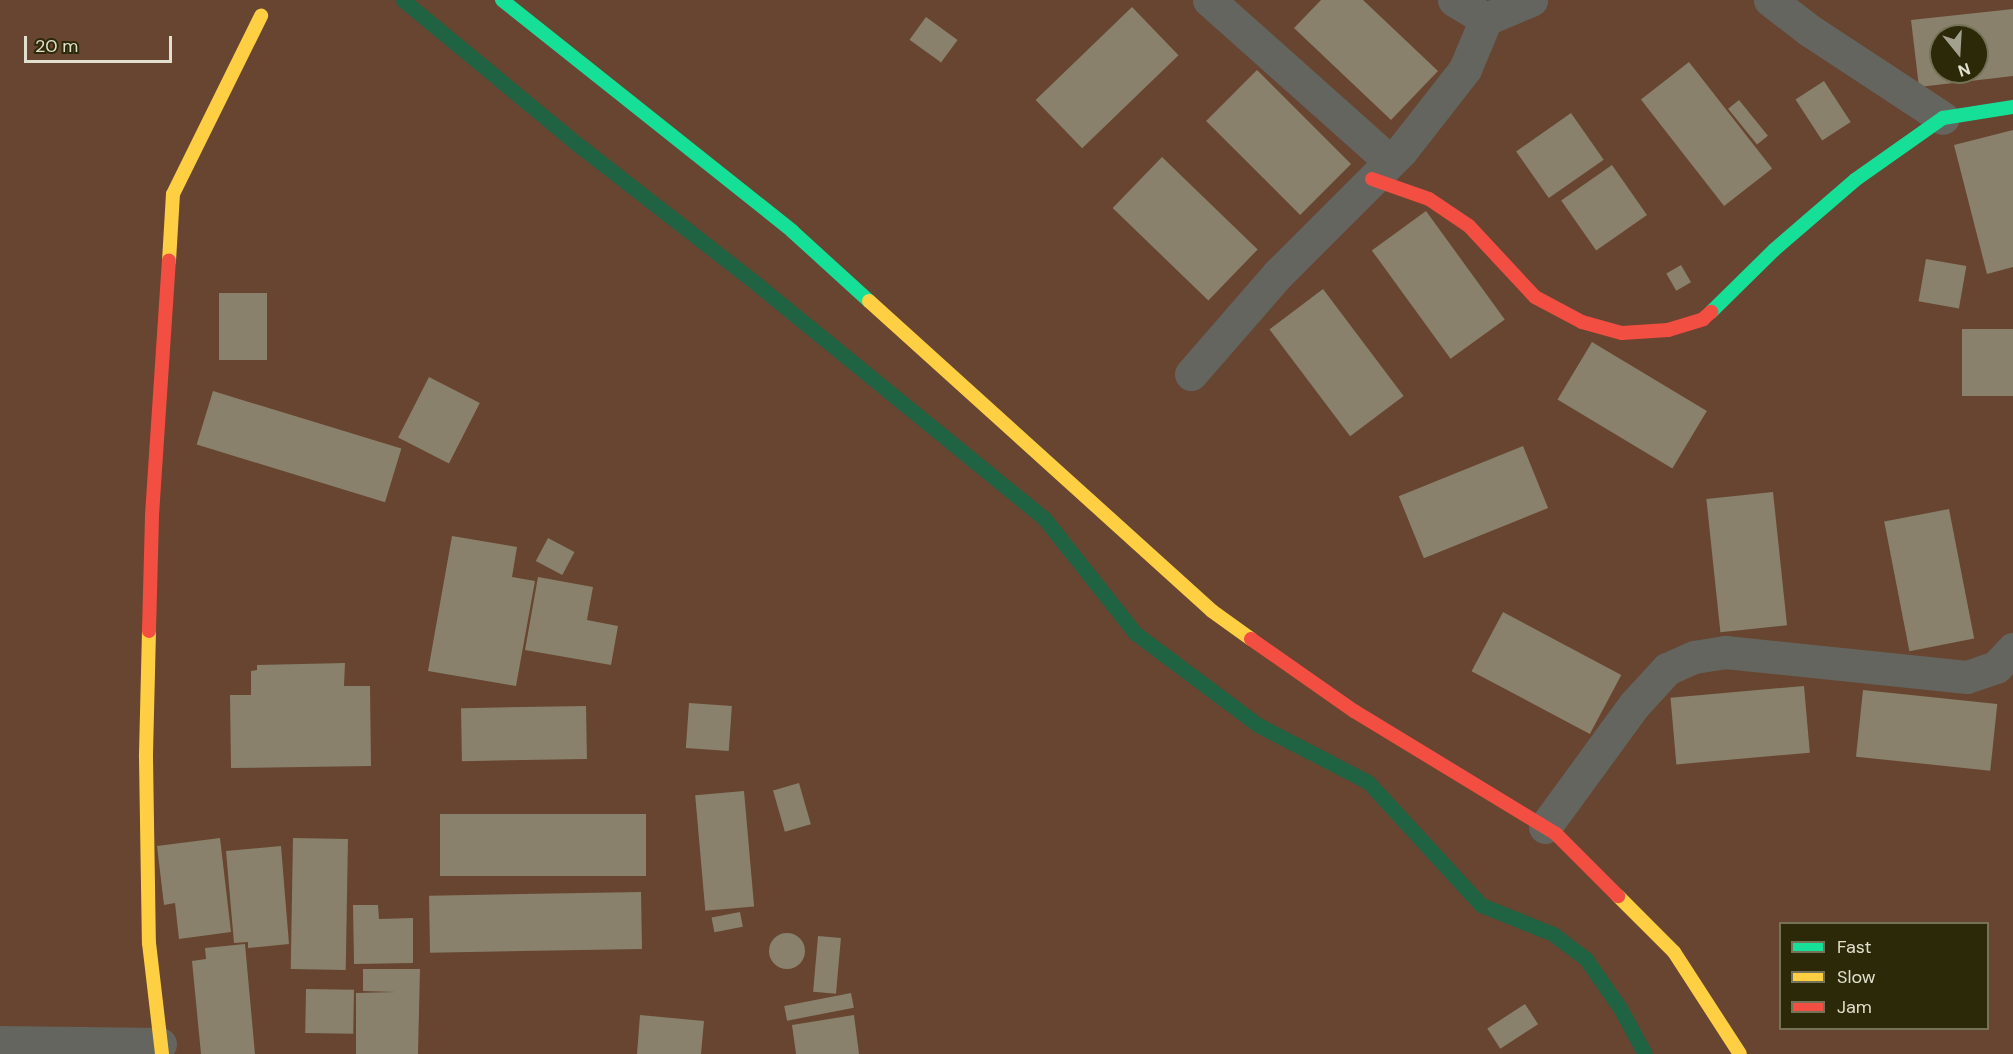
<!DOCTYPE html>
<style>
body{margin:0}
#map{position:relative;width:2013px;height:1054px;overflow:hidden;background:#2e2d1b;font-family:"DM Sans",sans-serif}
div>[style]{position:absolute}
.green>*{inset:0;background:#674530}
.stream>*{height:15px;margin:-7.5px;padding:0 7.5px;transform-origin:7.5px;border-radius:7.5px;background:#1f6343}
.building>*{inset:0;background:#89816c;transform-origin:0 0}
.round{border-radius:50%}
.street>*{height:33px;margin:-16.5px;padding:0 16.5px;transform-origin:16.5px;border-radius:16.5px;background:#64655f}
.fast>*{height:14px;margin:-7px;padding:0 7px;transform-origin:7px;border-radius:7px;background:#16e098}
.slow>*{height:14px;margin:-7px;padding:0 7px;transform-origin:7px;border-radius:7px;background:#ffcf43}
.jam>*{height:14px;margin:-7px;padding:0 7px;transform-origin:7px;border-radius:7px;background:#f24e42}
span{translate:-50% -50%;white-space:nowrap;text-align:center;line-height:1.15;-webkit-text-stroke:6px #2c2908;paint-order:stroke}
.legend{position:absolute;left:1779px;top:922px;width:210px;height:108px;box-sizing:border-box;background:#2c2908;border:2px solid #747257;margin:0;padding:8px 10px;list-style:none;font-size:18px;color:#e1e0ce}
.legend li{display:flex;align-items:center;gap:12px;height:30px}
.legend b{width:30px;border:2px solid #747257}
.north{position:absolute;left:1929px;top:24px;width:60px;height:60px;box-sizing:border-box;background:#2c2908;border:2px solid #747257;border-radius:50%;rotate:162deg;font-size:16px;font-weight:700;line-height:24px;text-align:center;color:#e1e0ce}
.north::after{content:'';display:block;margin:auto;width:21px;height:27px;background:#a2a18f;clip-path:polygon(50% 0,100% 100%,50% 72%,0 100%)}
.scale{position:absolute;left:24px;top:36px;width:148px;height:27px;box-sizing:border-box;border:3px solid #e1e0ce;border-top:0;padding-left:8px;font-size:18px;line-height:21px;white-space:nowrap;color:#e1e0ce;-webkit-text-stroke:4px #2c2908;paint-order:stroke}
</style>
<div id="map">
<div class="green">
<div style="clip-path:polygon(evenodd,0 0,2013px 0,2013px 1054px,0 1054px,0 0,1941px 36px,1977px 36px,1977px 72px,1941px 72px,1941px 36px,0 0,1780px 924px,1988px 924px,1988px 1028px,1780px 1028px,1780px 924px)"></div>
</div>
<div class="stream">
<div style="left:403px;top:0;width:231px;rotate:39.6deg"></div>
<div style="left:581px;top:147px;width:224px;rotate:37.9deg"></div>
<div style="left:758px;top:285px;width:369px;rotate:39.2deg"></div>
<div style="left:1044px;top:518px;width:147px;rotate:51.6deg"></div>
<div style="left:1135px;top:633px;width:154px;rotate:36.8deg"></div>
<div style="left:1258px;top:725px;width:124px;rotate:27.4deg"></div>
<div style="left:1368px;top:782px;width:167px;rotate:47.4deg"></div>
<div style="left:1481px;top:905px;width:78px;rotate:21.9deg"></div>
<div style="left:1553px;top:934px;width:41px;rotate:37.1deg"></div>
<div style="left:1586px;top:959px;width:60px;rotate:55.2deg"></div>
<div style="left:1620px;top:1008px;width:52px;rotate:61.5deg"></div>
</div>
<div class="building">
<div style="clip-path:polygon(1321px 0,1363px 0,1438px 71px,1391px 120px,1294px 28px)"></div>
<div style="left:1132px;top:7px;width:67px;height:134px;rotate:46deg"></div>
<div style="clip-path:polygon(evenodd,2013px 9px,2013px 76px,1919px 87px,1911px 20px,2013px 9px,1941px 36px,1977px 36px,1977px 72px,1941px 72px,1941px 36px)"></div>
<div style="left:926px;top:17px;width:39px;height:28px;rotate:36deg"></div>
<div style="left:1689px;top:62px;width:135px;height:61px;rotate:52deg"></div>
<div style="left:1257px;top:70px;width:133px;height:72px;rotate:45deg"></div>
<div style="left:1824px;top:81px;width:49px;height:34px;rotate:57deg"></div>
<div style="left:1739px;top:100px;width:46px;height:14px;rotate:51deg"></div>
<div style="left:1571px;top:113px;width:57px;height:67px;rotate:55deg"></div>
<div style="clip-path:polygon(2013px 130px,2013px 267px,1987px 274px,1954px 145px)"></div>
<div style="left:1162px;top:157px;width:133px;height:71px;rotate:44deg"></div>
<div style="left:1612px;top:165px;width:61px;height:62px;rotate:55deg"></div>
<div style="left:1426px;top:211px;width:134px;height:67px;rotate:54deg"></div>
<div style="left:1926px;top:259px;width:41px;height:43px;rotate:10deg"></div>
<div style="left:1681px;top:265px;width:20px;height:17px;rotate:60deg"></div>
<div style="left:1323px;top:289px;width:134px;height:67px;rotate:53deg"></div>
<div style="left:219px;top:293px;width:48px;height:67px"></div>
<div style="left:2013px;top:329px;width:67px;height:51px;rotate:90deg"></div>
<div style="left:1592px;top:342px;width:134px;height:67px;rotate:31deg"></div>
<div style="left:429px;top:377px;width:57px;height:68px;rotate:27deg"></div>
<div style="left:213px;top:391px;width:197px;height:56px;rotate:17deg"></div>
<div style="left:1523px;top:446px;width:67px;height:134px;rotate:68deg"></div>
<div style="left:1773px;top:492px;width:134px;height:67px;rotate:84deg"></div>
<div style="left:1949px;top:509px;width:132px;height:66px;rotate:79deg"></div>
<div style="clip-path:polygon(452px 536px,517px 547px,512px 577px,535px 581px,516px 686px,428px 671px)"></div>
<div style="left:548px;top:538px;width:30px;height:26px;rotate:28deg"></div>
<div style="clip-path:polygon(538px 577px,593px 587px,587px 620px,618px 626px,611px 665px,525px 650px)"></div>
<div style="left:1503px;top:612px;width:134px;height:67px;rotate:28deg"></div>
<div style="clip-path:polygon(345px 663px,344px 686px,370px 686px,371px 766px,231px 768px,230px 695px,251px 695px,251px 671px,257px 670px,257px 665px)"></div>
<div style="left:1804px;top:686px;width:67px;height:134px;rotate:85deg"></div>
<div style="left:1863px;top:690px;width:135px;height:67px;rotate:6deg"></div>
<div style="left:689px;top:703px;width:43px;height:45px;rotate:4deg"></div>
<div style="left:586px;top:706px;width:53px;height:125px;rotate:89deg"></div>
<div style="left:799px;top:783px;width:43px;height:27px;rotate:74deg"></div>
<div style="left:744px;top:791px;width:116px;height:49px;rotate:85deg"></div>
<div style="left:646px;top:814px;width:62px;height:206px;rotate:90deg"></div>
<div style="clip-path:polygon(220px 838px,231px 932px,179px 939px,175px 903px,164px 905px,157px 846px)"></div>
<div style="left:293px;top:838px;width:55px;height:131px;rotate:1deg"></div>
<div style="clip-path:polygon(281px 846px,289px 944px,248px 948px,248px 942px,234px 943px,226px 851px)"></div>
<div style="left:641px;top:892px;width:57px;height:212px;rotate:89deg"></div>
<div style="clip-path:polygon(353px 905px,378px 905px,379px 919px,413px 918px,413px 963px,354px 964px)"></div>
<div style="left:740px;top:912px;width:15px;height:29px;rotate:79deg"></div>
<div class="round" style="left:769px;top:933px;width:36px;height:36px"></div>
<div style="left:818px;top:936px;width:23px;height:56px;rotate:5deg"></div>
<div style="clip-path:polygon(245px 944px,255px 1054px,201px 1054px,192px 961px,206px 959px,205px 948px)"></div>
<div style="clip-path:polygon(363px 969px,420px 969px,418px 1054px,356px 1054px,356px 993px,396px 992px,363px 991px)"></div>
<div style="left:306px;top:989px;width:48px;height:44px;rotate:1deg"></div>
<div style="left:851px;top:993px;width:15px;height:68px;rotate:79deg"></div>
<div style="left:1525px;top:1004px;width:24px;height:45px;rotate:57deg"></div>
<div style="clip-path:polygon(640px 1015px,704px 1021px,701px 1054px,637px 1054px)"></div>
<div style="clip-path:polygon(854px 1015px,859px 1054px,796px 1054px,792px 1025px)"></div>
</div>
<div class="street">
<div style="left:1209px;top:0;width:242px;rotate:41.7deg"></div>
<div style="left:1454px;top:0;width:37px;rotate:31deg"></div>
<div style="left:1486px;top:19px;width:49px;rotate:-22.9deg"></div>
<div style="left:1770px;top:0;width:49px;rotate:37.6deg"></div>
<div style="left:1809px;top:30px;width:160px;rotate:33.3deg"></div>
<div style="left:1191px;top:374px;width:133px;rotate:-49deg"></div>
<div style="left:1278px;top:274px;width:174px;rotate:-45deg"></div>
<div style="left:1401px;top:151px;width:104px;rotate:-52deg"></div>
<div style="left:1465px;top:69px;width:54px;rotate:-67.2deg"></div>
<div style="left:1545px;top:827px;width:151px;rotate:-53.9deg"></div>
<div style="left:1634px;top:705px;width:49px;rotate:-47.5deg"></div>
<div style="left:1667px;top:669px;width:30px;rotate:-24deg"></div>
<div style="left:1694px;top:657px;width:31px;rotate:-9deg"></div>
<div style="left:1725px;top:652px;width:243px;rotate:5.9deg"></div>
<div style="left:1967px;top:677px;width:31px;rotate:-19deg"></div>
<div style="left:1996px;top:667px;width:25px;rotate:-47deg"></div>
<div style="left:0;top:1042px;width:160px;rotate:0.7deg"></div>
</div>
<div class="fast">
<div style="left:502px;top:0;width:371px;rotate:38.5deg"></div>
<div style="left:792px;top:231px;width:104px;rotate:42.3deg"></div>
<div style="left:1711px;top:312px;width:88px;rotate:-44.5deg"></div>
<div style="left:1774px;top:250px;width:107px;rotate:-40.8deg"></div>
<div style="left:1855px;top:180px;width:108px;rotate:-35.2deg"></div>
<div style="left:1943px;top:118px;width:71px;rotate:-8.9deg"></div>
</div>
<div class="slow">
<div style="left:169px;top:261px;width:67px;rotate:-86.6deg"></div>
<div style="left:173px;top:194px;width:199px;rotate:-63.7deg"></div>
<div style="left:869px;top:301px;width:462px;rotate:42.1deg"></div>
<div style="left:1212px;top:611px;width:48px;rotate:35.7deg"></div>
<div style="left:149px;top:631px;width:127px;rotate:91.4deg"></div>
<div style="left:146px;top:758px;width:185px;rotate:89.1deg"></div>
<div style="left:149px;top:943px;width:112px;rotate:83.3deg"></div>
<div style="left:1618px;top:896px;width:79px;rotate:45deg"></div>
<div style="left:1674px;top:952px;width:121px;rotate:57.1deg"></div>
</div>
<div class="jam">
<div style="left:1372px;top:179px;width:60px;rotate:19.3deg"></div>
<div style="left:1429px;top:199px;width:48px;rotate:34deg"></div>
<div style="left:1469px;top:226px;width:97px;rotate:47.1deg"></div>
<div style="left:1535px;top:297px;width:53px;rotate:28deg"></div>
<div style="left:1582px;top:322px;width:41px;rotate:15.4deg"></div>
<div style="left:1622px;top:333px;width:46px;rotate:-3.7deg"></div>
<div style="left:1668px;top:330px;width:37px;rotate:-17deg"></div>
<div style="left:1703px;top:319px;width:11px;rotate:-41deg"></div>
<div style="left:149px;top:631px;width:116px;rotate:-88.5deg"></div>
<div style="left:152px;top:515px;width:255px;rotate:-86.2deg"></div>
<div style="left:1251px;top:639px;width:126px;rotate:35deg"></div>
<div style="left:1354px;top:711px;width:237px;rotate:31.3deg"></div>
<div style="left:1556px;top:834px;width:88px;rotate:45deg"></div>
</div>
<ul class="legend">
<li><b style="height:8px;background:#16e098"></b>Fast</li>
<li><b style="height:8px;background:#ffcf43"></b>Slow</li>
<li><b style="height:8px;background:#f24e42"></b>Jam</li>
</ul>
<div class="north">N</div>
<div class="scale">20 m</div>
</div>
